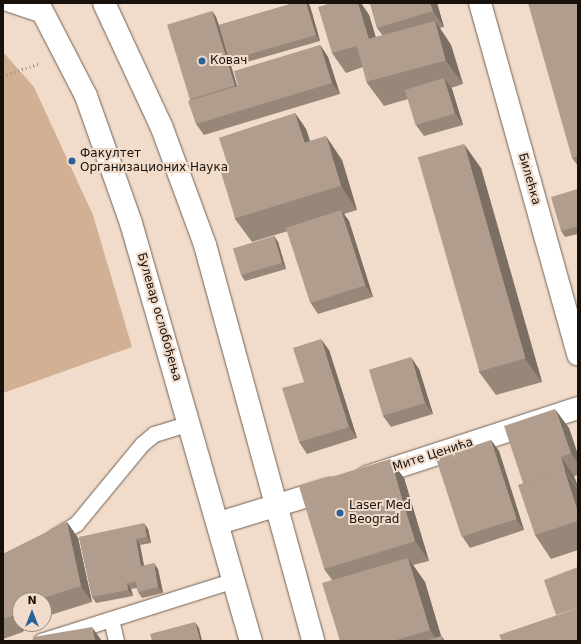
<!DOCTYPE html>
<meta charset="utf-8">
<style>
body{margin:0}
#map{position:relative;width:581px;height:644px;overflow:hidden;background:#f1dccb;font-family:"DejaVu Sans",sans-serif}
div>[style]{position:absolute}
.green>*{inset:0;background:#d1b094}
.path>*{height:2.5px;margin-top:-1.25px;transform-origin:0;background:repeating-linear-gradient(90deg,#a39386 0 1px,transparent 0 4px)}
.roads{filter:drop-shadow(0 0 1px #726052) drop-shadow(0 0 1px #726052)}
.service>*{height:15px;margin:-7.5px;padding:0 7.5px;transform-origin:7.5px;border-radius:7.5px;background:#fff}
.minor>*{height:22px;margin:-11px;padding:0 11px;transform-origin:11px;border-radius:11px;background:#fff}
.secondary>*{height:22px;margin:-11px;padding:0 11px;transform-origin:11px;border-radius:11px;background:#fff}
.wall>*{inset:0;background:#978779}
.shaded-wall>*{inset:0;background:#7b6e63}
.building>*{inset:0;background:#b09d8d;transform-origin:0 0}
.dots>*{width:11px;height:11px;translate:-50% -50%;box-sizing:border-box;border:2px solid #f1dccb;border-radius:50%}
span{translate:-50% -50%;white-space:nowrap;text-align:center;line-height:1.15;-webkit-text-stroke:4px #f1dccb;paint-order:stroke}
.poi-label{font-size:12px;color:#18110b}
.left{translate:0 -50%;text-align:left}
.street-label{font-size:12px;color:#18110b}
.frame{position:absolute;inset:0;border:4px solid #18110b;pointer-events:none}
.north{position:absolute;left:12px;top:592px;width:40px;height:40px;box-sizing:border-box;background:#f1dccb;border:1px solid #9a8b7e;border-radius:50%;rotate:0deg;font-size:11px;font-weight:700;line-height:16px;text-align:center;color:#18110b}
.north::after{content:'';display:block;margin:auto;width:14px;height:18px;background:#29629a;clip-path:polygon(50% 0,100% 100%,50% 72%,0 100%)}
</style>
<div id="map">
<div class="green">
<div style="clip-path:polygon(3px 52px,34px 87px,93px 215px,132px 347px,3px 393px)"></div>
</div>
<div class="path">
<div style="left:3px;top:76px;width:39px;rotate:-19deg"></div>
</div>
<div class="roads">
<div class="service">
<div style="left:6px;top:3px;width:41px;rotate:18.4deg"></div>
<div style="left:54px;top:537px;width:26px;rotate:-31deg"></div>
<div style="left:76px;top:524px;width:104px;rotate:-50.5deg"></div>
<div style="left:142px;top:444px;width:16px;rotate:-40deg"></div>
<div style="left:154px;top:434px;width:38px;rotate:-17deg"></div>
<div style="left:111px;top:619px;width:23px;rotate:77deg"></div>
<div style="left:41px;top:641px;width:203px;rotate:-17.5deg"></div>
</div>
<div class="minor">
<div style="left:480px;top:3px;width:365px;rotate:74.4deg"></div>
<div style="left:367px;top:477px;width:222px;rotate:-18.1deg"></div>
<div style="left:219px;top:523px;width:116px;rotate:-17deg"></div>
</div>
<div class="secondary">
<div style="left:38px;top:3px;width:105px;rotate:62.7deg"></div>
<div style="left:86px;top:96px;width:135px;rotate:70.5deg"></div>
<div style="left:131px;top:223px;width:435px;rotate:74deg"></div>
<div style="left:104px;top:3px;width:138px;rotate:65.1deg"></div>
<div style="left:162px;top:128px;width:125px;rotate:69.8deg"></div>
<div style="left:205px;top:245px;width:410px;rotate:74.7deg"></div>
</div>
</div>
<div class="wall">
<div style="clip-path:polygon(294px 3px,308px 3px,310px 6px,320px 41px,233px 66px,230px 61px,237px 86px,320px 45px,328px 57px,340px 94px,204px 135px,196px 124px,190px 100px,212px 11px,216px 17px,219px 25px)"></div>
<div style="clip-path:polygon(331px 3px,361px 3px,369px 15px,376px 38px,383px 36px,377px 28px,370px 3px,437px 3px,444px 27px,440px 28px,451px 45px,463px 84px,451px 88px,452px 89px,463px 125px,424px 136px,416px 125px,408px 99px,384px 106px,367px 83px,363px 67px,346px 73px,332px 53px)"></div>
<div style="clip-path:polygon(578px 3px,578px 166px,572px 158px)"></div>
<div style="clip-path:polygon(295px 113px,306px 129px,310px 141px,342px 160px,357px 210px,344px 214px,349px 221px,373px 297px,318px 314px,310px 302px,288px 231px,252px 242px,235px 219px,228px 166px)"></div>
<div style="clip-path:polygon(481px 168px,542px 382px,496px 395px,479px 372px)"></div>
<div style="clip-path:polygon(578px 189px,578px 234px,565px 237px,561px 231px)"></div>
<div style="clip-path:polygon(274px 236px,278px 242px,286px 269px,245px 281px,241px 275px)"></div>
<div style="clip-path:polygon(329px 350px,357px 438px,307px 454px,299px 442px,304px 382px)"></div>
<div style="clip-path:polygon(419px 369px,433px 414px,391px 427px,383px 416px)"></div>
<div style="clip-path:polygon(569px 428px,578px 455px,578px 475px,574px 476px,578px 486px,578px 550px,551px 559px,535px 535px,523px 483px)"></div>
<div style="clip-path:polygon(491px 440px,499px 451px,524px 530px,470px 548px,462px 536px)"></div>
<div style="clip-path:polygon(404px 478px,429px 561px,413px 565px,425px 582px,441px 636px,445px 641px,340px 641px,332px 580px,324px 569px)"></div>
<div style="clip-path:polygon(67px 522px,78px 538px,92px 602px,44px 617px,44px 600px,20px 600px,20px 624px,23px 632px,3px 639px,3px 554px)"></div>
<div style="clip-path:polygon(148px 529px,151px 543px,140px 545px,144px 565px,158px 569px,163px 593px,142px 598px,138px 592px,137px 588px,131px 589px,133px 596px,96px 603px,92px 597px,79px 537px)"></div>
</div>
<div class="shaded-wall">
<div style="clip-path:polygon(306px 3px,308px 3px,310px 6px,320px 41px,316px 35px)"></div>
<div style="clip-path:polygon(358px 3px,361px 3px,369px 15px,383px 61px,370px 42px)"></div>
<div style="clip-path:polygon(430px 3px,437px 3px,444px 27px,433px 11px)"></div>
<div style="clip-path:polygon(212px 11px,216px 17px,240px 96px,236px 90px)"></div>
<div style="clip-path:polygon(435px 21px,451px 45px,463px 84px,446px 61px)"></div>
<div style="clip-path:polygon(320px 45px,328px 57px,340px 94px,332px 83px)"></div>
<div style="clip-path:polygon(444px 78px,452px 89px,463px 125px,455px 113px)"></div>
<div style="clip-path:polygon(295px 113px,306px 129px,317px 163px,306px 147px)"></div>
<div style="clip-path:polygon(326px 136px,342px 160px,357px 210px,341px 186px)"></div>
<div style="clip-path:polygon(464px 144px,481px 168px,542px 382px,525px 359px)"></div>
<div style="clip-path:polygon(341px 210px,349px 221px,373px 297px,365px 285px)"></div>
<div style="clip-path:polygon(274px 236px,278px 242px,286px 269px,282px 263px)"></div>
<div style="clip-path:polygon(321px 339px,329px 350px,357px 438px,349px 427px)"></div>
<div style="clip-path:polygon(411px 357px,419px 369px,433px 414px,425px 403px)"></div>
<div style="clip-path:polygon(555px 409px,569px 428px,578px 455px,578px 464px,571px 453px)"></div>
<div style="clip-path:polygon(491px 440px,499px 451px,524px 530px,516px 519px)"></div>
<div style="clip-path:polygon(561px 457px,574px 476px,578px 488px,565px 470px)"></div>
<div style="clip-path:polygon(390px 459px,404px 478px,429px 561px,415px 541px)"></div>
<div style="clip-path:polygon(564px 469px,578px 490px,578px 512px)"></div>
<div style="clip-path:polygon(67px 522px,78px 538px,92px 602px,81px 586px)"></div>
<div style="clip-path:polygon(144px 523px,148px 529px,151px 543px,147px 537px)"></div>
<div style="clip-path:polygon(136px 539px,140px 545px,145px 572px,141px 566px)"></div>
<div style="clip-path:polygon(408px 558px,425px 582px,441px 636px,445px 641px,438px 641px,430px 630px)"></div>
<div style="clip-path:polygon(154px 563px,158px 569px,163px 593px,158px 587px)"></div>
<div style="clip-path:polygon(127px 583px,131px 589px,133px 596px,128px 590px)"></div>
<div style="clip-path:polygon(15px 607px,20px 613px,20px 624px,26px 624px,23px 632px,12px 616px)"></div>
<div style="clip-path:polygon(195px 622px,199px 628px,202px 641px,200px 641px)"></div>
<div style="clip-path:polygon(92px 627px,102px 641px,95px 641px)"></div>
</div>
<div class="building">
<div style="clip-path:polygon(294px 3px,306px 3px,316px 35px,229px 60px,219px 25px)"></div>
<div style="clip-path:polygon(331px 3px,358px 3px,369px 40px,356px 43px,357px 46px,332px 53px,318px 7px)"></div>
<div style="clip-path:polygon(370px 3px,430px 3px,433px 11px,377px 28px)"></div>
<div style="clip-path:polygon(528px 3px,578px 3px,578px 156px,572px 158px)"></div>
<div style="left:212px;top:11px;width:78px;height:47px;rotate:73deg"></div>
<div style="left:435px;top:21px;width:41px;height:82px;rotate:75deg"></div>
<div style="clip-path:polygon(320px 45px,332px 83px,196px 124px,188px 101px,238px 86px,234px 71px)"></div>
<div style="left:444px;top:78px;width:37px;height:41px;rotate:73deg"></div>
<div style="left:295px;top:113px;width:32px;height:80px;rotate:72deg"></div>
<div style="left:326px;top:136px;width:52px;height:111px;rotate:73deg"></div>
<div style="left:464px;top:144px;width:223px;height:48px;rotate:74deg"></div>
<div style="clip-path:polygon(578px 189px,578px 226px,561px 231px,551px 197px)"></div>
<div style="left:341px;top:210px;width:79px;height:58px;rotate:72deg"></div>
<div style="left:274px;top:236px;width:28px;height:43px;rotate:73deg"></div>
<div style="clip-path:polygon(321px 339px,349px 427px,299px 442px,282px 388px,304px 382px,293px 348px)"></div>
<div style="left:411px;top:357px;width:48px;height:44px;rotate:73deg"></div>
<div style="clip-path:polygon(555px 409px,571px 453px,561px 457px,565px 470px,564px 470px,564px 469px,523px 483px,504px 426px)"></div>
<div style="left:491px;top:440px;width:83px;height:58px;rotate:72deg"></div>
<div style="left:390px;top:459px;width:86px;height:95px;rotate:73deg"></div>
<div style="clip-path:polygon(564px 469px,578px 512px,578px 521px,535px 535px,518px 485px)"></div>
<div style="clip-path:polygon(67px 522px,81px 586px,37px 600px,20px 600px,20px 605px,15px 607px,12px 616px,3px 619px,3px 554px)"></div>
<div style="clip-path:polygon(144px 523px,147px 537px,136px 539px,141px 566px,154px 563px,158px 587px,138px 592px,136px 582px,127px 583px,128px 590px,92px 597px,79px 537px)"></div>
<div style="clip-path:polygon(408px 558px,430px 630px,393px 641px,340px 641px,322px 583px)"></div>
<div style="clip-path:polygon(578px 567px,578px 608px,556px 615px,544px 580px)"></div>
<div style="clip-path:polygon(578px 608px,578px 641px,502px 641px,499px 635px)"></div>
<div style="clip-path:polygon(195px 622px,200px 641px,152px 641px,150px 634px)"></div>
<div style="clip-path:polygon(92px 627px,95px 641px,34px 641px,33px 637px)"></div>
<div style="clip-path:polygon(441px 636px,443px 641px,425px 641px)"></div>
</div>
<div class="dots">
<div style="left:202px;top:61px;background:#29629a"></div>
<div style="left:72px;top:161px;background:#29629a"></div>
<div style="left:340px;top:513px;background:#29629a"></div>
</div>
<div class="poi-label">
<span class="left" style="left:210px;top:61px">Ковач</span>
<span class="left" style="left:80px;top:161px">Факултет<br>Организационих Наука</span>
<span class="left" style="left:349px;top:513px">Laser Med<br>Beograd</span>
</div>
<div class="street-label">
<span style="left:529px;top:179px;rotate:74deg">Билећка</span>
<span style="left:159px;top:317px;rotate:74deg">Булевар ослобођења</span>
<span style="left:433px;top:455px;rotate:-18deg">Мите Ценића</span>
</div>
<div class="frame"></div>
<div class="north">N</div>
</div>
